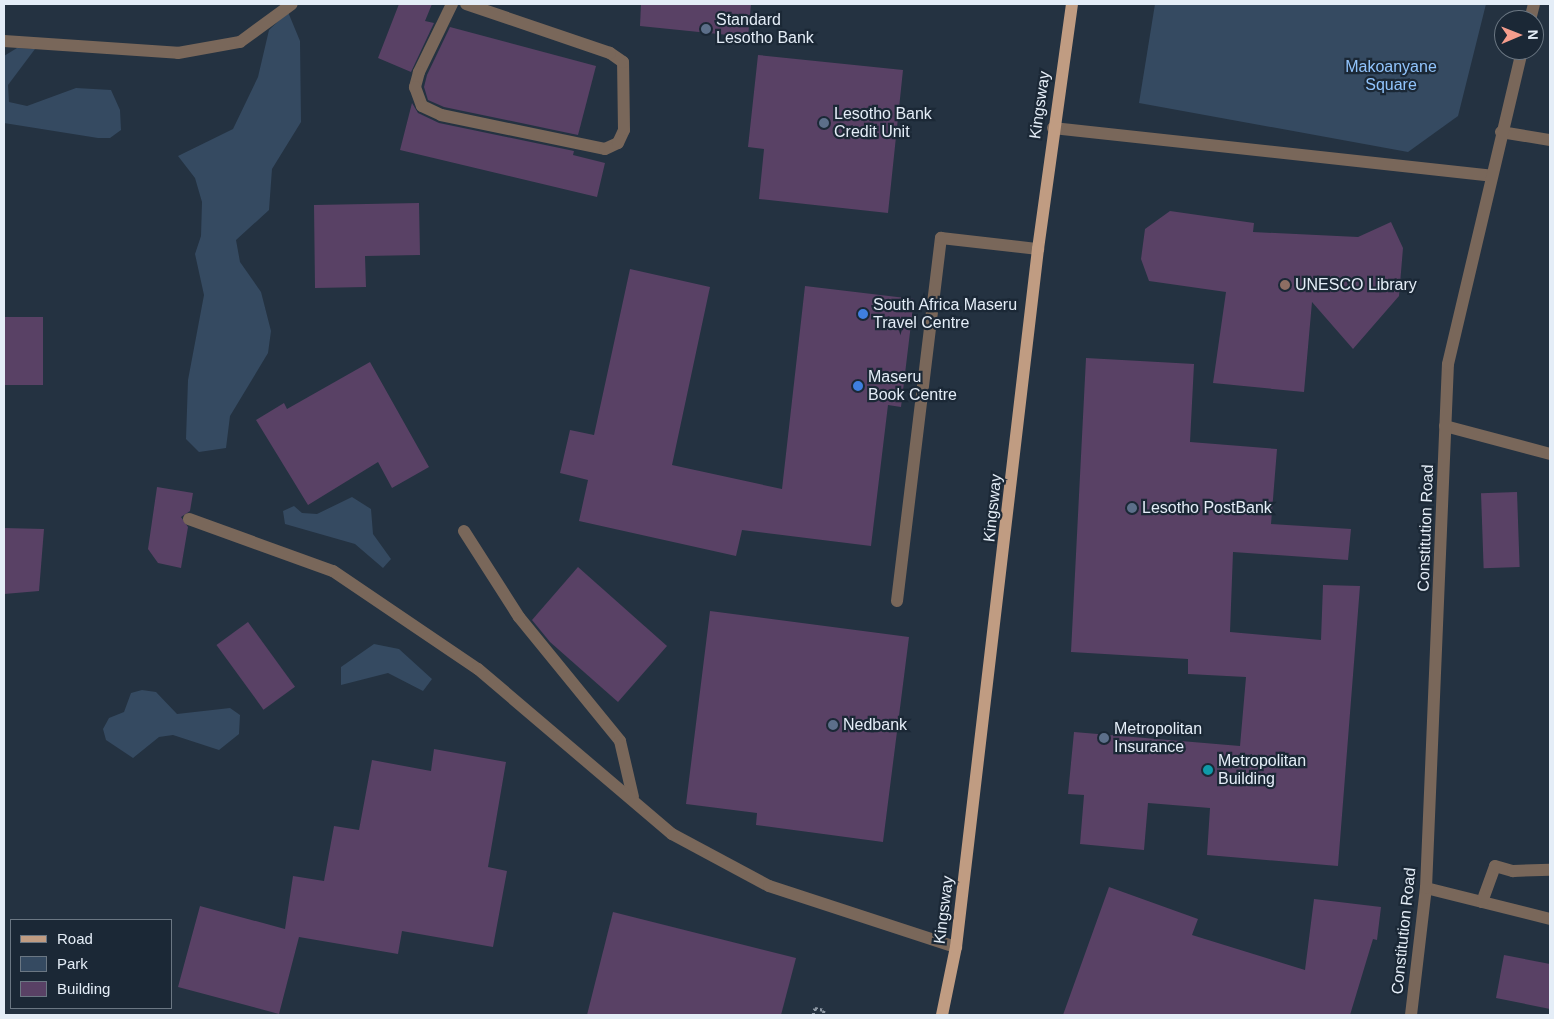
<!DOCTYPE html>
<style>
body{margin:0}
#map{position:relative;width:1554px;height:1019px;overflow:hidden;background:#243241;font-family:Helvetica,sans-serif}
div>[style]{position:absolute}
.green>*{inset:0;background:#354a61}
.building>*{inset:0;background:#594165;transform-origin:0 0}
.path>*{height:3px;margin-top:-1.5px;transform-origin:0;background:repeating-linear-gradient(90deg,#8d98a4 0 2.5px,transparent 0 5px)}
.lane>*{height:12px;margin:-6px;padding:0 6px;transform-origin:6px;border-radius:6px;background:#79675a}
.street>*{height:12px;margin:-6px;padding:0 6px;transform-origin:6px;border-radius:6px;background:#79675a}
.primary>*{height:12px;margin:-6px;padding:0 6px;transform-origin:6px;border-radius:6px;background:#c09c82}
.dots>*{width:14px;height:14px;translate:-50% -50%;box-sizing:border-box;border:2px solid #1b2836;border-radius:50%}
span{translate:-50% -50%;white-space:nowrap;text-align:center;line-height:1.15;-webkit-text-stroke:4.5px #1b2836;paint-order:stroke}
.poi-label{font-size:16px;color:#e4edf7}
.left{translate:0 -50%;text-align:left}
.park-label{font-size:16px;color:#91c4fc}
.street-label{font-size:16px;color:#e4edf7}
.frame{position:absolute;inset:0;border:5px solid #e4edf7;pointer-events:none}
.legend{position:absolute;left:10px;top:919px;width:162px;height:90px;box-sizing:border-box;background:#1b2836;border:1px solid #6b7783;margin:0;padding:6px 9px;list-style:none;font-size:15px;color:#e4edf7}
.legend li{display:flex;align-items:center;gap:10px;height:25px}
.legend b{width:25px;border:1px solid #6b7783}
.north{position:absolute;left:1494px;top:10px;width:50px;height:50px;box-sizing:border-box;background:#1b2836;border:1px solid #6b7783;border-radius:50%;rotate:89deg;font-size:14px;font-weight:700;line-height:20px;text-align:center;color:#e4edf7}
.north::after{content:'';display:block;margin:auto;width:18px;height:22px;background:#f59d8d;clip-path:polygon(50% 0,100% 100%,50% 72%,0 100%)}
</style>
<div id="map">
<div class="green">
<div style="clip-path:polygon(1155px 4px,1486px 4px,1458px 116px,1408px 152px,1139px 103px)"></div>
<div style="clip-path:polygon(288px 12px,300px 41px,301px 122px,272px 169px,269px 210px,236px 240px,240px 262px,261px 292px,271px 331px,268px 353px,230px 416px,226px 448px,199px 452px,186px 439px,188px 380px,204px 295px,195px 254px,201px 236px,202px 202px,195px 178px,178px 156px,233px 129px,258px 77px,269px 30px)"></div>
<div style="clip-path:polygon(17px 48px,35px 49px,8px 85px,9px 102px,27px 106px,76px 88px,111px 90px,120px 110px,121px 130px,110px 138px,98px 138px,4px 123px,4px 56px)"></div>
<div style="clip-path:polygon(352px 497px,371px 509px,373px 534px,391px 559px,383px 568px,355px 544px,285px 524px,283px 511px,294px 506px,302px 513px,317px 514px)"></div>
<div style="clip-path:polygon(374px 644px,399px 649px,432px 679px,423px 691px,388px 673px,341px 685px,341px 667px)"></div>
<div style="clip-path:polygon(142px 690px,156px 692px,177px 714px,230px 708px,240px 715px,239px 734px,219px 750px,173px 735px,159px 737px,133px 758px,106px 740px,103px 729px,109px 718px,124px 712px,131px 693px)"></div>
</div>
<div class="building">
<div style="clip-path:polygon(399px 4px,432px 4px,425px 21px,434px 23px,411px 72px,378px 58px)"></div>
<div style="clip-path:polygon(641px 4px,751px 4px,748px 37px,640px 26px)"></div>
<div style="clip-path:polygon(450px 27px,596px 66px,578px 135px,444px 107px,428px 100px,424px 87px,427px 75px)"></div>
<div style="clip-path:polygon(758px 55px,903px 70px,888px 213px,759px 199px,764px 149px,748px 147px)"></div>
<div style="clip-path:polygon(412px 103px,418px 113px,439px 123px,574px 151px,573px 155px,605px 163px,597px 197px,400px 150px)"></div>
<div style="clip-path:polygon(419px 203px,420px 255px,365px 256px,366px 287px,315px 288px,314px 205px)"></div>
<div style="clip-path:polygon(1170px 211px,1254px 223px,1253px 232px,1358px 237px,1391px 222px,1403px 248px,1399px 296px,1353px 349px,1312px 302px,1304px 392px,1213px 383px,1226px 292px,1149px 281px,1141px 259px,1145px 229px)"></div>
<div style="clip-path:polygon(630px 269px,710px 287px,672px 465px,782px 489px,805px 286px,914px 299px,901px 407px,888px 405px,871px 546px,742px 530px,736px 556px,579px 521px,588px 480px,560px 473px,570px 430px,594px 435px)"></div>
<div style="left:4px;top:317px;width:39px;height:68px"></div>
<div style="clip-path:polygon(1086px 358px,1194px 364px,1190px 442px,1277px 449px,1271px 524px,1351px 529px,1348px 560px,1233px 552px,1230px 632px,1321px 640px,1323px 585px,1360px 586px,1338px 866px,1207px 855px,1210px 808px,1148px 803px,1144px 850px,1080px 844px,1084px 795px,1068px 794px,1074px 732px,1240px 746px,1246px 677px,1188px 674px,1188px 659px,1071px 652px)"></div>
<div style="clip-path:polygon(370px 362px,429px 467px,392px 488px,378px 462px,308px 505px,256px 420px,284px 403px,287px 409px)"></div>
<div style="clip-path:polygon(157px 487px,193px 493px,190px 511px,181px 517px,188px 527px,181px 568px,158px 563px,148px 549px)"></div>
<div style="left:1517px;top:492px;width:75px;height:36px;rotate:88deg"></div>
<div style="clip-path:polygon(4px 528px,44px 529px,39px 591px,4px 594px)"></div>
<div style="clip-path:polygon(578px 567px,667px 646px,618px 702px,550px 642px,532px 620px)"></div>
<div style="clip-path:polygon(710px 611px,909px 637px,883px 842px,756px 825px,757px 813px,686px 804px)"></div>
<div style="left:248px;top:622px;width:80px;height:39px;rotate:54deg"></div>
<div style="clip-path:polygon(434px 749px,506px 762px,488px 867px,507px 871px,493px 947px,402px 931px,398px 954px,299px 937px,279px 1014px,178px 987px,200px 906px,285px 929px,293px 876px,324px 881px,334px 826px,359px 830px,372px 760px,431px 771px)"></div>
<div style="clip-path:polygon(1109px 887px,1198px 919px,1192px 935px,1305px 970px,1314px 899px,1381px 907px,1377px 940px,1373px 939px,1350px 1015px,1063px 1015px)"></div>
<div style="clip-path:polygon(613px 912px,796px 958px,781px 1015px,587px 1015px)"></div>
<div style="clip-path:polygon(1504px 955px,1550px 964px,1550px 1009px,1496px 998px)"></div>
</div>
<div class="path">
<div style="left:813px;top:1015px;width:7px;rotate:-74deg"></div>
<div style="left:815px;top:1008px;width:9px;rotate:13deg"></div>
<div style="left:824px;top:1010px;width:5px;rotate:101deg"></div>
</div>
<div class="lane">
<div style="left:452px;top:4px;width:76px;rotate:115.9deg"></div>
<div style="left:419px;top:72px;width:16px;rotate:105deg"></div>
<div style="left:415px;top:87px;width:20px;rotate:70deg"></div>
<div style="left:422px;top:106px;width:21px;rotate:25deg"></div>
<div style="left:441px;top:115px;width:167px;rotate:11.7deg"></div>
<div style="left:605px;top:149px;width:14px;rotate:-25deg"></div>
<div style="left:618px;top:143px;width:14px;rotate:-65deg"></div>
<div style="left:624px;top:130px;width:68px;rotate:-90.8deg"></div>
<div style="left:623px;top:62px;width:16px;rotate:-145deg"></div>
<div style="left:610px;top:53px;width:152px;rotate:-161.2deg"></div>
<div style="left:1501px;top:132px;width:50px;rotate:9.3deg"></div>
<div style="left:464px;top:531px;width:102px;rotate:57.4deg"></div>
<div style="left:519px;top:617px;width:160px;rotate:50.8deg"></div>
<div style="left:620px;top:741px;width:57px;rotate:76.9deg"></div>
<div style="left:897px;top:601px;width:366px;rotate:-83.1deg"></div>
<div style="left:941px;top:238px;width:98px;rotate:6.5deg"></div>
<div style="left:1426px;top:888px;width:128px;rotate:14deg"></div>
<div style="left:1482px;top:902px;width:38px;rotate:-70deg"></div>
<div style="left:1495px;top:866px;width:19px;rotate:16deg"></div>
<div style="left:1513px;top:871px;width:37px;rotate:-2deg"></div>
</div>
<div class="street">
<div style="left:1530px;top:20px;width:16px;rotate:-76deg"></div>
<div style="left:4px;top:41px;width:174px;rotate:3.9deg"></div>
<div style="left:178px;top:53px;width:63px;rotate:-10.1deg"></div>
<div style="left:240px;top:42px;width:64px;rotate:-36.2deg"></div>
<div style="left:1053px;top:128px;width:439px;rotate:6.2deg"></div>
<div style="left:1445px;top:426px;width:109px;rotate:14.9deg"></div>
<div style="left:189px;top:519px;width:153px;rotate:19.9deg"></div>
<div style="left:333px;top:571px;width:175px;rotate:34.1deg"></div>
<div style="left:478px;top:669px;width:255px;rotate:40.4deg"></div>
<div style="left:672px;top:834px;width:110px;rotate:28.2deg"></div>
<div style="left:769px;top:886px;width:197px;rotate:18.1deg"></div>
<div style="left:1411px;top:1015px;width:128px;rotate:-83.3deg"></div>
<div style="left:1426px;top:888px;width:524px;rotate:-87.6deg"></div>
<div style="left:1448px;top:364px;width:323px;rotate:-76.7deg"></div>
</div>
<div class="primary">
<div style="left:942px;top:1015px;width:69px;rotate:-78.4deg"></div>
<div style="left:956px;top:947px;width:703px;rotate:-83.3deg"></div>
<div style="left:1038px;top:249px;width:247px;rotate:-82.1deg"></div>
</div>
<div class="dots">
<div style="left:706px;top:29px;background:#5c6f8a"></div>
<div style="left:824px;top:123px;background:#5c6f8a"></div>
<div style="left:1285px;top:285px;background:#8d6e63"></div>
<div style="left:863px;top:314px;background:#3f7fe0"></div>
<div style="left:858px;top:386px;background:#3f7fe0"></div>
<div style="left:1132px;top:508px;background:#5c6f8a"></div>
<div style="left:833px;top:725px;background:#5c6f8a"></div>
<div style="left:1104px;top:738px;background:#5c6f8a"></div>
<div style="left:1208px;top:770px;background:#0f9aa8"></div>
</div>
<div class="poi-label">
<span class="left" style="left:716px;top:29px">Standard<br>Lesotho Bank</span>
<span class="left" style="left:834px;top:123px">Lesotho Bank<br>Credit Unit</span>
<span class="left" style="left:1295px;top:285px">UNESCO Library</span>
<span class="left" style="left:873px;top:314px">South Africa Maseru<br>Travel Centre</span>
<span class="left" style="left:868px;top:386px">Maseru<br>Book Centre</span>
<span class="left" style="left:1142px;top:508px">Lesotho PostBank</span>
<span class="left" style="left:843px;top:725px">Nedbank</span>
<span class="left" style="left:1114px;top:738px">Metropolitan<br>Insurance</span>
<span class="left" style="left:1218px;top:770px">Metropolitan<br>Building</span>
</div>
<div class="park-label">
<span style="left:1391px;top:76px">Makoanyane<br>Square</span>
</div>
<div class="street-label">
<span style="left:1040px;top:105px;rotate:-82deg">Kingsway</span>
<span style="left:993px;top:508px;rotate:-84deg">Kingsway</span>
<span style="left:1426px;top:528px;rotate:-88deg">Constitution Road</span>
<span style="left:944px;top:910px;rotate:-83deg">Kingsway</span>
<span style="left:1404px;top:931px;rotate:-84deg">Constitution Road</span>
</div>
<div class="frame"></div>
<ul class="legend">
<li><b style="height:6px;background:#c09c82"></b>Road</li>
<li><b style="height:14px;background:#354a61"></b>Park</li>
<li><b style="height:14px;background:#594165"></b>Building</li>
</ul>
<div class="north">N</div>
</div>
